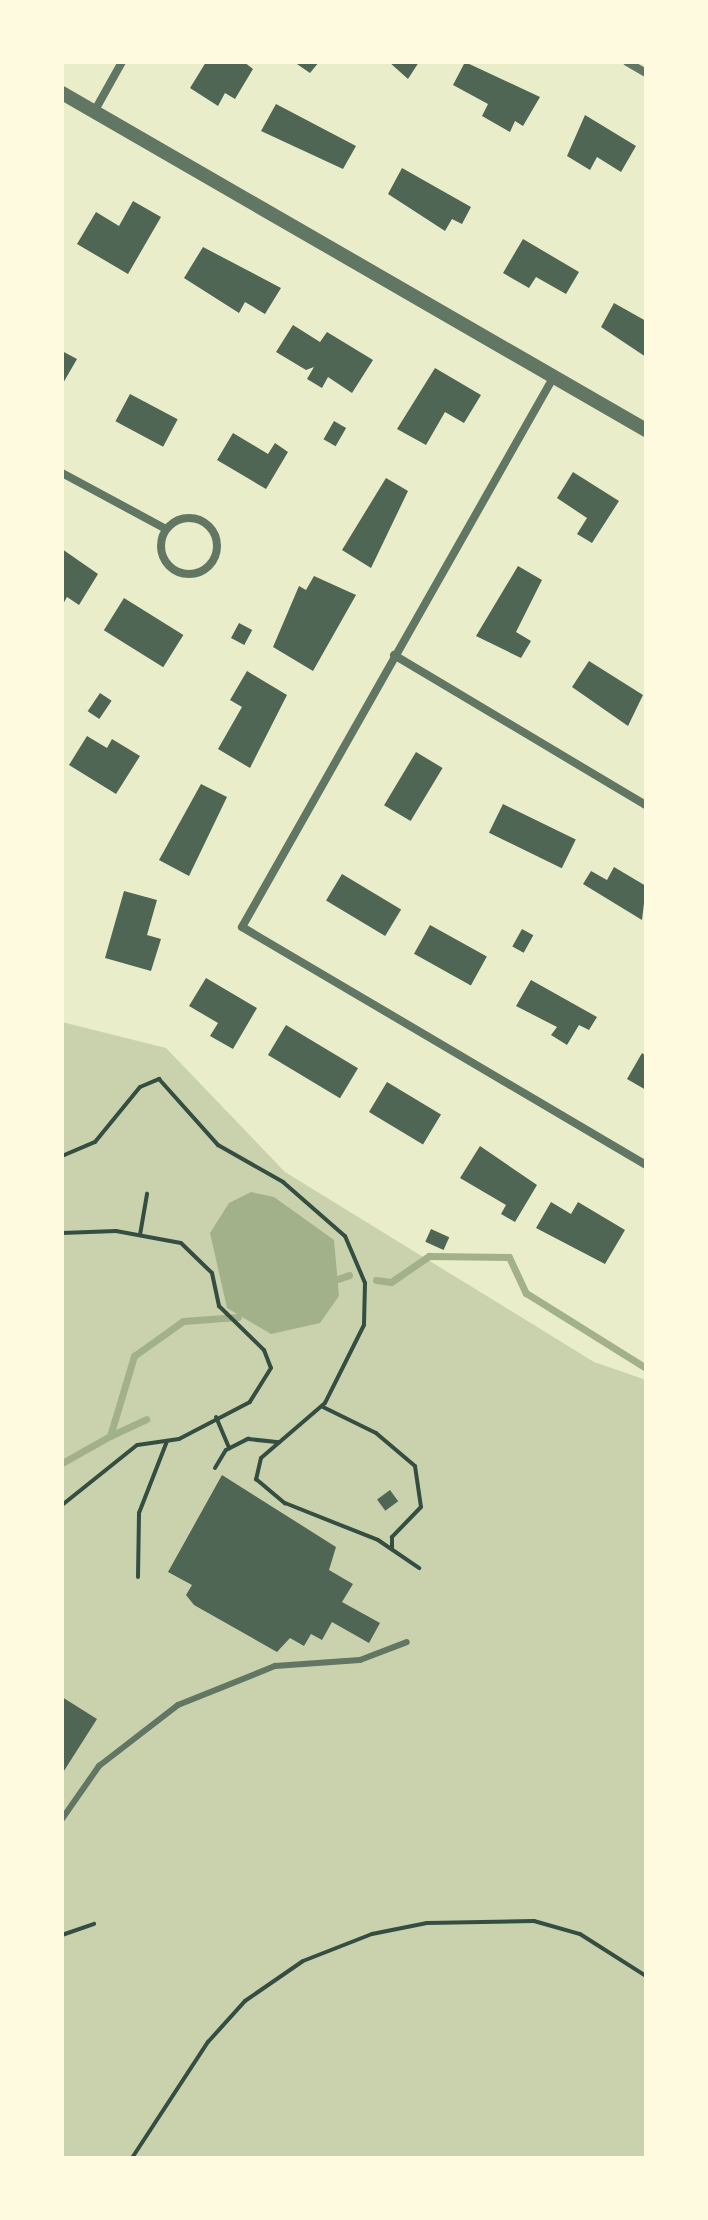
<!DOCTYPE html>
<style>
body{margin:0}
#map{position:relative;width:708px;height:2220px;overflow:hidden;background:#e9edc9;font-family:Barlow,sans-serif}
div>[style]{position:absolute}
.green>*{inset:0;background:#cad2ad}
.water>*{inset:0;background:#a3b18a}
.stream>*{height:7px;margin:-3.5px;padding:0 3.5px;transform-origin:3.5px;border-radius:3.5px;background:#a3b18a}
.building>*{inset:0;background:#4f6655;transform-origin:0 0}
.path>*{height:4px;margin:-2px;padding:0 2px;transform-origin:2px;border-radius:2px;background:#344e41}
.service>*{height:6px;margin:-3px;padding:0 3px;transform-origin:3px;border-radius:3px;background:#617663}
.minor>*{height:8px;margin:-4px;padding:0 4px;transform-origin:4px;border-radius:4px;background:#617663}
.minor>.ring{margin:-4px;padding:0;box-sizing:content-box;background:none;border:8px solid #617663;border-radius:50%}
.tertiary>*{height:14px;margin:-7px;padding:0 7px;transform-origin:7px;border-radius:7px;background:#617663}
span{translate:-50% -50%;white-space:nowrap;text-align:center;line-height:1.15;-webkit-text-stroke:7px #fefae0;paint-order:stroke}
.frame{position:absolute;inset:0;border:64px solid #fefae0;pointer-events:none}
</style>
<div id="map">
<div class="green">
<div style="clip-path:polygon(62px 1022px,166px 1048px,285px 1172px,594px 1362px,646px 1380px,646px 2158px,62px 2158px)"></div>
</div>
<div class="water">
<div style="clip-path:polygon(251px 1192px,274px 1197px,334px 1240px,339px 1296px,320px 1323px,271px 1334px,227px 1308px,210px 1233px,229px 1203px)"></div>
</div>
<div class="stream">
<div style="left:376px;top:1280px;width:15px;rotate:8deg"></div>
<div style="left:391px;top:1282px;width:46px;rotate:-34.4deg"></div>
<div style="left:429px;top:1256px;width:80px;rotate:0.7deg"></div>
<div style="left:509px;top:1257px;width:40px;rotate:65deg"></div>
<div style="left:526px;top:1293px;width:142px;rotate:32deg"></div>
<div style="left:332px;top:1281px;width:18px;rotate:-19deg"></div>
<div style="left:110px;top:1436px;width:40px;rotate:-25deg"></div>
<div style="left:62px;top:1463px;width:55px;rotate:-29.4deg"></div>
<div style="left:110px;top:1436px;width:84px;rotate:-73.3deg"></div>
<div style="left:134px;top:1356px;width:60px;rotate:-35.5deg"></div>
<div style="left:183px;top:1321px;width:55px;rotate:-4.2deg"></div>
</div>
<div class="building">
<div style="clip-path:polygon(206px 62px,244px 62px,253px 69px,235px 99px,225px 93px,218px 106px,190px 88px)"></div>
<div style="clip-path:polygon(294px 62px,319px 62px,310px 73px)"></div>
<div style="clip-path:polygon(389px 62px,419px 62px,408px 79px)"></div>
<div style="clip-path:polygon(465px 62px,540px 97px,523px 126px,515px 121px,510px 132px,482px 116px,488px 104px,453px 85px)"></div>
<div style="clip-path:polygon(276px 104px,356px 146px,343px 169px,261px 131px)"></div>
<div style="clip-path:polygon(585px 115px,636px 146px,621px 172px,597px 157px,590px 170px,567px 156px)"></div>
<div style="clip-path:polygon(402px 168px,471px 207px,462px 224px,452px 219px,445px 231px,388px 194px)"></div>
<div style="clip-path:polygon(133px 201px,161px 217px,128px 274px,77px 244px,96px 212px,119px 226px)"></div>
<div style="clip-path:polygon(523px 239px,579px 272px,566px 294px,536px 277px,529px 288px,503px 273px)"></div>
<div style="clip-path:polygon(203px 247px,281px 288px,265px 314px,245px 302px,239px 313px,184px 278px)"></div>
<div style="clip-path:polygon(614px 303px,646px 321px,646px 357px,601px 327px)"></div>
<div style="clip-path:polygon(293px 325px,320px 342px,327px 332px,373px 360px,352px 393px,328px 377px,322px 388px,307px 379px,314px 367px,306px 370px,276px 352px)"></div>
<div style="clip-path:polygon(62px 351px,77px 359px,62px 385px)"></div>
<div style="clip-path:polygon(435px 368px,481px 395px,464px 423px,445px 412px,426px 445px,397px 429px)"></div>
<div style="left:130px;top:394px;width:54px;height:31px;rotate:28deg"></div>
<div style="left:334px;top:421px;width:14px;height:21px;rotate:30deg"></div>
<div style="clip-path:polygon(233px 433px,268px 454px,275px 443px,288px 452px,266px 489px,217px 460px)"></div>
<div style="clip-path:polygon(573px 472px,619px 501px,592px 543px,577px 534px,587px 518px,557px 498px)"></div>
<div style="clip-path:polygon(386px 478px,408px 491px,371px 568px,342px 550px)"></div>
<div style="clip-path:polygon(62px 549px,98px 574px,79px 605px,67px 597px,62px 606px)"></div>
<div style="clip-path:polygon(518px 566px,542px 580px,516px 632px,531px 641px,521px 658px,476px 636px)"></div>
<div style="clip-path:polygon(314px 576px,356px 595px,313px 671px,273px 647px,299px 586px,306px 590px)"></div>
<div style="left:124px;top:598px;width:70px;height:38px;rotate:32deg"></div>
<div style="left:239px;top:623px;width:15px;height:17px;rotate:28deg"></div>
<div style="clip-path:polygon(589px 661px,643px 695px,628px 726px,572px 687px)"></div>
<div style="clip-path:polygon(247px 671px,287px 695px,250px 768px,218px 749px,242px 707px,230px 700px)"></div>
<div style="left:100px;top:693px;width:14px;height:22px;rotate:34deg"></div>
<div style="clip-path:polygon(87px 736px,107px 748px,112px 739px,140px 756px,116px 794px,69px 765px)"></div>
<div style="left:416px;top:752px;width:31px;height:62px;rotate:31deg"></div>
<div style="clip-path:polygon(201px 784px,227px 797px,189px 876px,159px 860px)"></div>
<div style="left:503px;top:804px;width:81px;height:32px;rotate:26deg"></div>
<div style="clip-path:polygon(614px 867px,646px 886px,642px 920px,583px 884px,591px 871px,607px 880px)"></div>
<div style="left:342px;top:874px;width:69px;height:31px;rotate:31deg"></div>
<div style="clip-path:polygon(124px 891px,157px 900px,147px 935px,161px 939px,151px 971px,105px 958px)"></div>
<div style="left:430px;top:925px;width:65px;height:33px;rotate:29deg"></div>
<div style="left:522px;top:929px;width:13px;height:20px;rotate:29deg"></div>
<div style="clip-path:polygon(206px 978px,257px 1008px,233px 1049px,210px 1036px,218px 1023px,189px 1006px)"></div>
<div style="clip-path:polygon(531px 980px,597px 1017px,589px 1030px,579px 1025px,567px 1045px,551px 1035px,557px 1027px,516px 1006px)"></div>
<div style="left:286px;top:1025px;width:84px;height:35px;rotate:31deg"></div>
<div style="clip-path:polygon(642px 1053px,646px 1056px,646px 1090px,627px 1079px)"></div>
<div style="left:387px;top:1082px;width:63px;height:35px;rotate:31deg"></div>
<div style="clip-path:polygon(480px 1146px,537px 1185px,515px 1222px,501px 1214px,506px 1205px,460px 1178px)"></div>
<div style="clip-path:polygon(551px 1202px,571px 1214px,578px 1202px,625px 1230px,605px 1264px,536px 1228px)"></div>
<div style="left:431px;top:1229px;width:20px;height:14px;rotate:24deg"></div>
<div style="clip-path:polygon(222px 1475px,336px 1547px,329px 1570px,353px 1584px,342px 1602px,380px 1623px,369px 1643px,332px 1622px,322px 1640px,311px 1634px,304px 1646px,290px 1638px,277px 1652px,194px 1605px,186px 1595px,192px 1585px,168px 1572px)"></div>
<div style="left:390px;top:1490px;width:14px;height:16px;rotate:54deg"></div>
<div style="clip-path:polygon(62px 1697px,97px 1719px,62px 1774px)"></div>
</div>
<div class="path">
<div style="left:62px;top:1156px;width:36px;rotate:-23deg"></div>
<div style="left:95px;top:1142px;width:71px;rotate:-50.7deg"></div>
<div style="left:140px;top:1087px;width:21px;rotate:-23deg"></div>
<div style="left:159px;top:1079px;width:89px;rotate:48.2deg"></div>
<div style="left:218px;top:1145px;width:75px;rotate:29.6deg"></div>
<div style="left:283px;top:1182px;width:82px;rotate:41.1deg"></div>
<div style="left:345px;top:1236px;width:51px;rotate:66.9deg"></div>
<div style="left:365px;top:1283px;width:42px;rotate:91.4deg"></div>
<div style="left:364px;top:1325px;width:87px;rotate:116.6deg"></div>
<div style="left:325px;top:1403px;width:84px;rotate:139.3deg"></div>
<div style="left:261px;top:1458px;width:22px;rotate:103deg"></div>
<div style="left:256px;top:1479px;width:38px;rotate:40deg"></div>
<div style="left:285px;top:1503px;width:100px;rotate:21.7deg"></div>
<div style="left:378px;top:1540px;width:50px;rotate:34.3deg"></div>
<div style="left:62px;top:1233px;width:54px;rotate:-2.1deg"></div>
<div style="left:116px;top:1231px;width:66px;rotate:10.5deg"></div>
<div style="left:181px;top:1243px;width:43px;rotate:44.1deg"></div>
<div style="left:212px;top:1273px;width:34px;rotate:78deg"></div>
<div style="left:219px;top:1306px;width:63px;rotate:44.4deg"></div>
<div style="left:264px;top:1350px;width:19px;rotate:69deg"></div>
<div style="left:271px;top:1368px;width:40px;rotate:122deg"></div>
<div style="left:250px;top:1402px;width:80px;rotate:152.5deg"></div>
<div style="left:179px;top:1439px;width:42px;rotate:171.9deg"></div>
<div style="left:137px;top:1445px;width:96px;rotate:141.3deg"></div>
<div style="left:140px;top:1235px;width:42px;rotate:-80.3deg"></div>
<div style="left:323px;top:1407px;width:59px;rotate:26.1deg"></div>
<div style="left:376px;top:1433px;width:51px;rotate:40.2deg"></div>
<div style="left:415px;top:1466px;width:41px;rotate:81.7deg"></div>
<div style="left:421px;top:1507px;width:42px;rotate:134deg"></div>
<div style="left:392px;top:1537px;width:11px;rotate:90deg"></div>
<div style="left:216px;top:1417px;width:34px;rotate:67deg"></div>
<div style="left:215px;top:1468px;width:21px;rotate:-59deg"></div>
<div style="left:226px;top:1450px;width:25px;rotate:-27deg"></div>
<div style="left:248px;top:1439px;width:31px;rotate:6deg"></div>
<div style="left:138px;top:1577px;width:64px;rotate:-89.1deg"></div>
<div style="left:139px;top:1513px;width:77px;rotate:-68.7deg"></div>
<div style="left:62px;top:1935px;width:34px;rotate:-19deg"></div>
<div style="left:132px;top:2158px;width:139px;rotate:-56.8deg"></div>
<div style="left:208px;top:2042px;width:55px;rotate:-47.9deg"></div>
<div style="left:245px;top:2001px;width:70px;rotate:-34.6deg"></div>
<div style="left:303px;top:1961px;width:74px;rotate:-21.4deg"></div>
<div style="left:372px;top:1934px;width:56px;rotate:-11.3deg"></div>
<div style="left:427px;top:1923px;width:107px;rotate:-1.1deg"></div>
<div style="left:534px;top:1921px;width:48px;rotate:15.8deg"></div>
<div style="left:580px;top:1934px;width:78px;rotate:32.5deg"></div>
</div>
<div class="service">
<div style="left:62px;top:1819px;width:65px;rotate:-55.1deg"></div>
<div style="left:99px;top:1766px;width:100px;rotate:-37.7deg"></div>
<div style="left:178px;top:1705px;width:105px;rotate:-21.9deg"></div>
<div style="left:275px;top:1666px;width:85px;rotate:-4deg"></div>
<div style="left:360px;top:1660px;width:50px;rotate:-21deg"></div>
</div>
<div class="minor">
<div style="left:627px;top:62px;width:22px;rotate:30deg"></div>
<div style="left:94px;top:112px;width:57px;rotate:-60.8deg"></div>
<div style="left:553px;top:378px;width:631px;rotate:119.53deg"></div>
<div style="left:242px;top:927px;width:469px;rotate:30.5deg"></div>
<div style="left:62px;top:473px;width:118px;rotate:28.3deg"></div>
<div class="ring" style="left:161px;top:518px;width:48px;height:48px"></div>
<div style="left:394px;top:655px;width:293px;rotate:30.8deg"></div>
</div>
<div class="tertiary">
<div style="left:62px;top:93px;width:674px;rotate:29.99deg"></div>
</div>
<div class="frame"></div>
</div>
